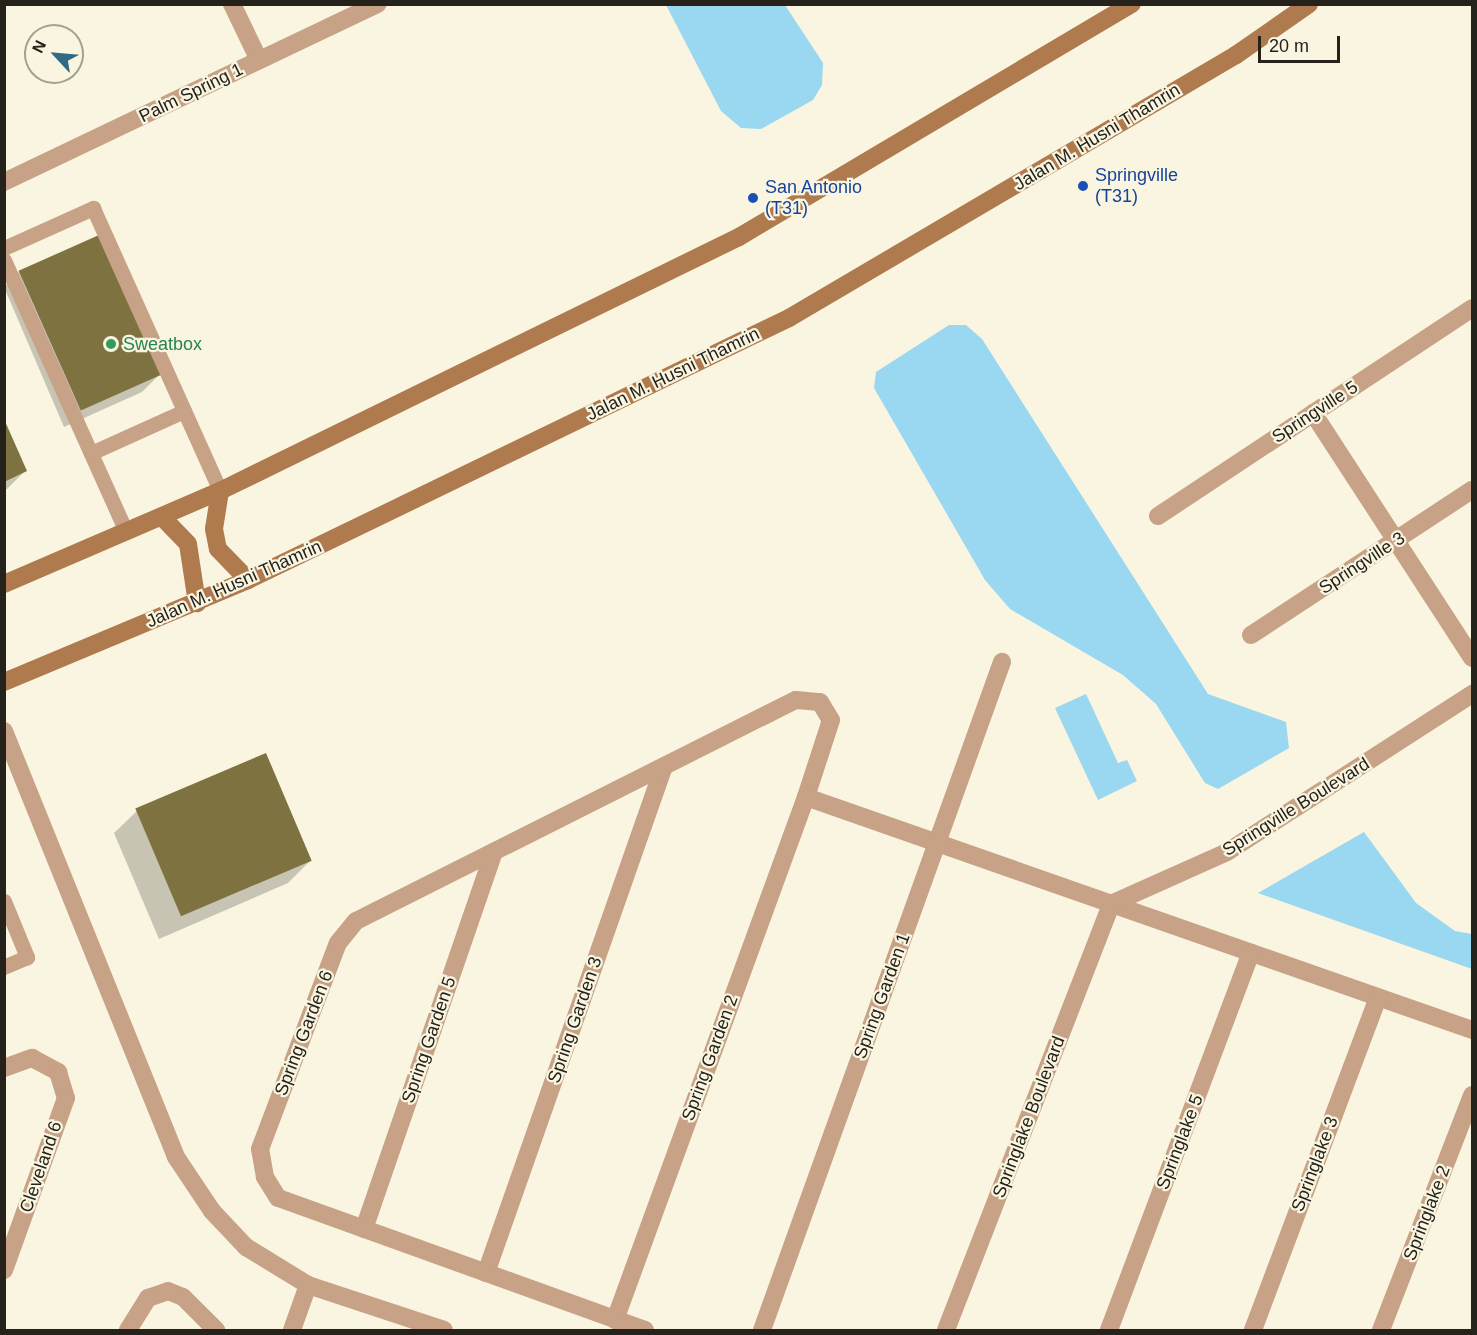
<!DOCTYPE html>
<style>
body{margin:0}
#map{position:relative;width:1477px;height:1335px;overflow:hidden;background:#f9f5e0;font-family:Helvetica,sans-serif}
div>[style]{position:absolute}
.water>*{inset:0;background:#9ad7f0}
.shadow>*{inset:0;background:#0003}
.building>*{inset:0;background:#7e7340;transform-origin:0 0}
.service>*{height:15px;margin:-7.5px;padding:0 7.5px;transform-origin:7.5px;border-radius:7.5px;background:#c7a286}
.minor>*{height:18px;margin:-9px;padding:0 9px;transform-origin:9px;border-radius:9px;background:#c7a286}
.secondary>*{height:18px;margin:-9px;padding:0 9px;transform-origin:9px;border-radius:9px;background:#af7a4e}
.dots>*{width:16px;height:16px;translate:-50% -50%;box-sizing:border-box;border:3px solid #f9f5e0;border-radius:50%}
span{translate:-50% -50%;white-space:nowrap;text-align:center;line-height:1.15;-webkit-text-stroke:4.5px #f9f5e0;paint-order:stroke}
.street-label{font-size:18px;color:#24221b}
.transit-label{font-size:18px;color:#164399}
.left{translate:0 -50%;text-align:left}
.leisure-label{font-size:18px;color:#27864d}
.frame{position:absolute;inset:0;border:6px solid #24221b;pointer-events:none}
.north{position:absolute;left:24px;top:24px;width:60px;height:60px;box-sizing:border-box;background:#f9f5e0;border:2px solid #a4a191;border-radius:50%;rotate:296deg;font-size:16px;font-weight:700;line-height:24px;text-align:center;color:#24221b}
.north::after{content:'';display:block;margin:auto;width:21px;height:27px;background:#306a83;clip-path:polygon(50% 0,100% 100%,50% 72%,0 100%)}
.scale{position:absolute;left:1258px;top:36px;width:82px;height:27px;box-sizing:border-box;border:3px solid #24221b;border-top:0;padding-left:8px;font-size:18px;line-height:21px;white-space:nowrap;color:#24221b;-webkit-text-stroke:4px #f9f5e0;paint-order:stroke}
</style>
<div id="map">
<div class="water">
<div style="clip-path:polygon(666px 5px,785px 5px,823px 63px,822px 85px,813px 100px,761px 129px,741px 128px,721px 111px)"></div>
<div style="clip-path:polygon(949px 325px,966px 325px,982px 339px,1208px 694px,1286px 722px,1289px 748px,1218px 789px,1205px 783px,1156px 704px,1123px 675px,1010px 609px,985px 580px,874px 388px,876px 372px)"></div>
<div style="clip-path:polygon(1086px 694px,1118px 763px,1127px 760px,1137px 781px,1098px 800px,1055px 708px)"></div>
<div style="clip-path:polygon(1364px 832px,1416px 903px,1455px 931px,1472px 934px,1472px 969px,1258px 893px)"></div>
</div>
<div class="shadow">
<div style="clip-path:polygon(99px 237px,159px 375px,142px 392px,64px 427px,4px 287px,19px 272px)"></div>
<div style="clip-path:polygon(4px 423px,25px 471px,4px 492px)"></div>
<div style="clip-path:polygon(137px 811px,310px 861px,288px 883px,159px 939px,114px 833px)"></div>
</div>
<div class="building">
<div style="left:99px;top:235px;width:153px;height:88px;rotate:66deg"></div>
<div style="clip-path:polygon(4px 419px,27px 471px,4px 482px)"></div>
<div style="left:266px;top:753px;width:117px;height:142px;rotate:67deg"></div>
</div>
<div class="service">
<div style="left:4px;top:248px;width:98px;rotate:-24.2deg"></div>
<div style="left:93px;top:208px;width:310px;rotate:65.8deg"></div>
<div style="left:4px;top:260px;width:298px;rotate:65.8deg"></div>
<div style="left:91px;top:453px;width:102px;rotate:-24.3deg"></div>
<div style="left:4px;top:901px;width:61px;rotate:67.7deg"></div>
<div style="left:27px;top:957px;width:25px;rotate:157deg"></div>
</div>
<div class="minor">
<div style="left:232px;top:4px;width:62px;rotate:64.3deg"></div>
<div style="left:4px;top:182px;width:414px;rotate:-25.5deg"></div>
<div style="left:1313px;top:413px;width:292px;rotate:57deg"></div>
<div style="left:1158px;top:516px;width:377px;rotate:-33.5deg"></div>
<div style="left:1251px;top:635px;width:264px;rotate:-33.3deg"></div>
<div style="left:4px;top:731px;width:459px;rotate:68deg"></div>
<div style="left:176px;top:1157px;width:65px;rotate:56.3deg"></div>
<div style="left:212px;top:1211px;width:50px;rotate:46.6deg"></div>
<div style="left:246px;top:1247px;width:73px;rotate:31.5deg"></div>
<div style="left:308px;top:1285px;width:143px;rotate:18.3deg"></div>
<div style="left:4px;top:1068px;width:30px;rotate:-20deg"></div>
<div style="left:32px;top:1058px;width:30px;rotate:28deg"></div>
<div style="left:58px;top:1072px;width:27px;rotate:73deg"></div>
<div style="left:66px;top:1098px;width:183px;rotate:109.8deg"></div>
<div style="left:364px;top:1229px;width:399px;rotate:-71deg"></div>
<div style="left:486px;top:1273px;width:537px;rotate:-70.65deg"></div>
<div style="left:615px;top:1320px;width:557px;rotate:-69.94deg"></div>
<div style="left:128px;top:1330px;width:38px;rotate:-58deg"></div>
<div style="left:148px;top:1298px;width:21px;rotate:-19deg"></div>
<div style="left:168px;top:1291px;width:16px;rotate:22deg"></div>
<div style="left:183px;top:1297px;width:47px;rotate:45deg"></div>
<div style="left:292px;top:1330px;width:48px;rotate:-70.4deg"></div>
<div style="left:645px;top:1330px;width:390px;rotate:-160.2deg"></div>
<div style="left:278px;top:1198px;width:25px;rotate:-122deg"></div>
<div style="left:265px;top:1177px;width:28px;rotate:-100deg"></div>
<div style="left:260px;top:1149px;width:220px;rotate:-69.3deg"></div>
<div style="left:338px;top:943px;width:28px;rotate:-51deg"></div>
<div style="left:356px;top:921px;width:492px;rotate:-26.7deg"></div>
<div style="left:796px;top:700px;width:24px;rotate:5deg"></div>
<div style="left:820px;top:702px;width:21px;rotate:59deg"></div>
<div style="left:831px;top:720px;width:81px;rotate:108deg"></div>
<div style="left:806px;top:797px;width:706px;rotate:19.28deg"></div>
<div style="left:762px;top:1330px;width:710px;rotate:-70.24deg"></div>
<div style="left:946px;top:1330px;width:457px;rotate:-68.8deg"></div>
<div style="left:1111px;top:904px;width:127px;rotate:-24.1deg"></div>
<div style="left:1227px;top:852px;width:292px;rotate:-32.8deg"></div>
<div style="left:1109px;top:1330px;width:403px;rotate:-69.4deg"></div>
<div style="left:1253px;top:1330px;width:355px;rotate:-69.4deg"></div>
<div style="left:1381px;top:1330px;width:252px;rotate:-68.8deg"></div>
</div>
<div class="secondary">
<div style="left:220px;top:491px;width:38px;rotate:99deg"></div>
<div style="left:214px;top:529px;width:20px;rotate:79deg"></div>
<div style="left:218px;top:549px;width:43px;rotate:45.9deg"></div>
<div style="left:162px;top:517px;width:37px;rotate:46deg"></div>
<div style="left:188px;top:544px;width:60px;rotate:81.3deg"></div>
<div style="left:4px;top:584px;width:235px;rotate:-23.3deg"></div>
<div style="left:220px;top:491px;width:578px;rotate:-26.08deg"></div>
<div style="left:739px;top:237px;width:457px;rotate:-30.7deg"></div>
<div style="left:4px;top:682px;width:264px;rotate:-22.7deg"></div>
<div style="left:248px;top:580px;width:601px;rotate:-25.84deg"></div>
<div style="left:789px;top:318px;width:519px;rotate:-30.47deg"></div>
<div style="left:1236px;top:55px;width:89px;rotate:-34.9deg"></div>
</div>
<div class="dots">
<div style="left:1083px;top:186px;background:#1a4fb4"></div>
<div style="left:753px;top:198px;background:#1a4fb4"></div>
<div style="left:111px;top:344px;background:#2e9e5b"></div>
</div>
<div class="street-label">
<span style="left:191px;top:93px;rotate:-26deg">Palm Spring 1</span>
<span style="left:1097px;top:137px;rotate:-31deg">Jalan M. Husni Thamrin</span>
<span style="left:673px;top:374px;rotate:-26deg">Jalan M. Husni Thamrin</span>
<span style="left:1315px;top:412px;rotate:-33deg">Springville 5</span>
<span style="left:1362px;top:563px;rotate:-33deg">Springville 3</span>
<span style="left:234px;top:584px;rotate:-24deg">Jalan M. Husni Thamrin</span>
<span style="left:1296px;top:807px;rotate:-32deg">Springville Boulevard</span>
<span style="left:882px;top:996px;rotate:-70deg">Spring Garden 1</span>
<span style="left:575px;top:1020px;rotate:-71deg">Spring Garden 3</span>
<span style="left:304px;top:1033px;rotate:-69deg">Spring Garden 6</span>
<span style="left:429px;top:1040px;rotate:-71deg">Spring Garden 5</span>
<span style="left:710px;top:1058px;rotate:-70deg">Spring Garden 2</span>
<span style="left:1029px;top:1117px;rotate:-69deg">Springlake Boulevard</span>
<span style="left:1180px;top:1142px;rotate:-69deg">Springlake 5</span>
<span style="left:1315px;top:1164px;rotate:-69deg">Springlake 3</span>
<span style="left:41px;top:1167px;rotate:-71deg">Cleveland 6</span>
<span style="left:1427px;top:1213px;rotate:-69deg">Springlake 2</span>
</div>
<div class="transit-label">
<span class="left" style="left:1095px;top:186px">Springville<br>(T31)</span>
<span class="left" style="left:765px;top:198px">San Antonio<br>(T31)</span>
</div>
<div class="leisure-label">
<span class="left" style="left:123px;top:344px">Sweatbox</span>
</div>
<div class="frame"></div>
<div class="north">N</div>
<div class="scale">20 m</div>
</div>
